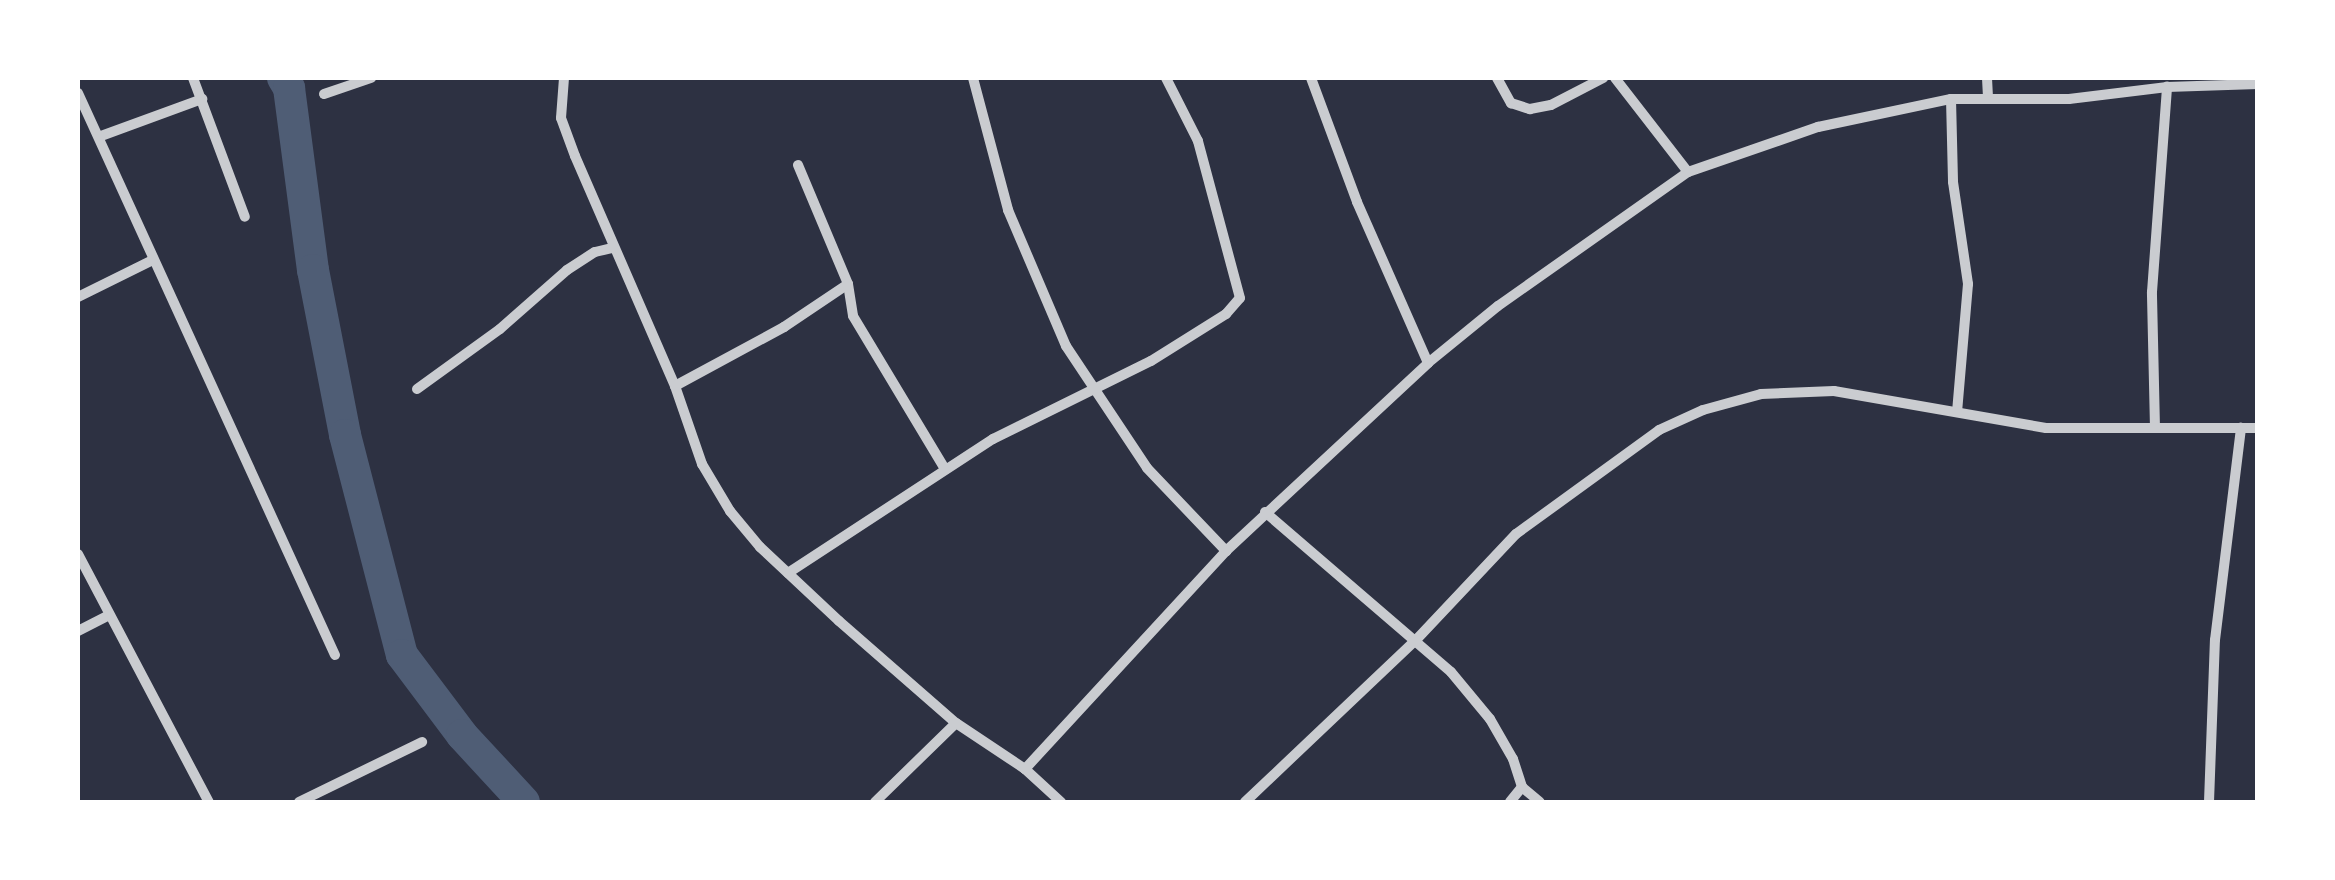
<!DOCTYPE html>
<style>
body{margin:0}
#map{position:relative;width:2335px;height:880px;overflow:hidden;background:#2d3142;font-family:Literata,serif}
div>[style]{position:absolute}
.river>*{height:32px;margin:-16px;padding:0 16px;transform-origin:16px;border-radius:16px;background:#4f5d75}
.minor>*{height:10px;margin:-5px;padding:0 5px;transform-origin:5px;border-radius:5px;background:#caccd0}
span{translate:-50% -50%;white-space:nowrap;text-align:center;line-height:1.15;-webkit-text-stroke:10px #fff;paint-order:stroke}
.frame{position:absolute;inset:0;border:80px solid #fff;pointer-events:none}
</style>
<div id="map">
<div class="river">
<div style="left:283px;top:78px;width:12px;rotate:59deg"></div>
<div style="left:289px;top:88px;width:184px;rotate:82.5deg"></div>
<div style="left:313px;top:270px;width:168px;rotate:79deg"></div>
<div style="left:345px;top:435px;width:227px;rotate:75.5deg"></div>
<div style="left:402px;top:655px;width:100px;rotate:53.1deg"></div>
<div style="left:462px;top:735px;width:91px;rotate:47.2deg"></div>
</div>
<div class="minor">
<div style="left:193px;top:78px;width:148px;rotate:69.5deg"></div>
<div style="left:564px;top:78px;width:40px;rotate:94.3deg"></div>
<div style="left:561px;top:118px;width:40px;rotate:69.8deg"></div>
<div style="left:575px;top:156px;width:251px;rotate:66.5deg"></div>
<div style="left:675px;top:386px;width:83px;rotate:70.9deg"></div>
<div style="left:702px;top:464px;width:55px;rotate:59.2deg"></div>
<div style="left:730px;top:511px;width:47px;rotate:50.2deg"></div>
<div style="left:760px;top:547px;width:108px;rotate:43.1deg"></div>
<div style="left:839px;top:621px;width:155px;rotate:41.1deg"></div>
<div style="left:956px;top:723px;width:83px;rotate:33.7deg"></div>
<div style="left:1025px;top:769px;width:49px;rotate:42.5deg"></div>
<div style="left:973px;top:78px;width:137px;rotate:75.1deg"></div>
<div style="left:1008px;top:210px;width:148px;rotate:66.9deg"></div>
<div style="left:1066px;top:346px;width:146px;rotate:56.4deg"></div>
<div style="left:1147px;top:468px;width:115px;rotate:46.4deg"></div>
<div style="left:1311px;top:78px;width:132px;rotate:69.6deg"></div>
<div style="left:1357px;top:202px;width:176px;rotate:66.2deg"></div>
<div style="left:1497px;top:78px;width:29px;rotate:61deg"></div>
<div style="left:1511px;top:103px;width:20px;rotate:18deg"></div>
<div style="left:1530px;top:109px;width:21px;rotate:-11deg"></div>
<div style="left:1551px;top:105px;width:59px;rotate:-27.4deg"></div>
<div style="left:1615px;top:78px;width:119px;rotate:52.2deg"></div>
<div style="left:1987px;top:78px;width:19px;rotate:87deg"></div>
<div style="left:78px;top:93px;width:618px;rotate:65.43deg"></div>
<div style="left:324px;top:94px;width:50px;rotate:-18.8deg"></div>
<div style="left:1951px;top:99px;width:83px;rotate:88.6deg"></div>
<div style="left:1953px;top:182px;width:103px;rotate:81.6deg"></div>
<div style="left:1968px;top:284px;width:128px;rotate:94.9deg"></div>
<div style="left:101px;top:136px;width:108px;rotate:-20.1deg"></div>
<div style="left:798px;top:165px;width:129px;rotate:67.2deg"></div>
<div style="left:848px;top:284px;width:32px;rotate:81deg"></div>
<div style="left:853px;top:316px;width:179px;rotate:59deg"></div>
<div style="left:78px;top:297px;width:84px;rotate:-26.3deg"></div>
<div style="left:675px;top:386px;width:124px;rotate:-28.4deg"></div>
<div style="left:784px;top:327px;width:77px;rotate:-33.9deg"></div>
<div style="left:417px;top:389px;width:102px;rotate:-35.9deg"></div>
<div style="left:500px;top:329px;width:89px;rotate:-41.4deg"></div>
<div style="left:567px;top:270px;width:33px;rotate:-33deg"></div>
<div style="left:595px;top:252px;width:18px;rotate:-13deg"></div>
<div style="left:2155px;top:428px;width:136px;rotate:-91.3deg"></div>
<div style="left:2152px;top:292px;width:206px;rotate:-85.8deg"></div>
<div style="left:1265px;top:512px;width:245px;rotate:40.7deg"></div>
<div style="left:1451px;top:672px;width:61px;rotate:50.3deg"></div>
<div style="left:1490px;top:719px;width:46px;rotate:60.1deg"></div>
<div style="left:1513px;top:759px;width:29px;rotate:72deg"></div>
<div style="left:1522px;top:787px;width:19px;rotate:129deg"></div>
<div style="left:78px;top:554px;width:280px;rotate:62.2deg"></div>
<div style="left:788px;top:573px;width:245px;rotate:-33.2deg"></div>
<div style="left:993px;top:439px;width:176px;rotate:-26.3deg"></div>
<div style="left:1151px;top:361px;width:89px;rotate:-32.1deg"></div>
<div style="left:1226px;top:314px;width:21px;rotate:-49deg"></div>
<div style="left:1240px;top:298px;width:163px;rotate:-105deg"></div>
<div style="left:1198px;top:141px;width:71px;rotate:-116.9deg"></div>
<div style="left:78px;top:631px;width:34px;rotate:-27deg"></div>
<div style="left:1025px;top:769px;width:297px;rotate:-47.3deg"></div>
<div style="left:1226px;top:551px;width:276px;rotate:-42.9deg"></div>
<div style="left:1428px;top:363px;width:90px;rotate:-39.2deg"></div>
<div style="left:1498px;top:306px;width:232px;rotate:-35.2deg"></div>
<div style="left:1688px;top:172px;width:138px;rotate:-19.1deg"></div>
<div style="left:1818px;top:127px;width:136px;rotate:-11.9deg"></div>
<div style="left:1951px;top:99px;width:118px"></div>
<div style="left:2069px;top:99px;width:99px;rotate:-7deg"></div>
<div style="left:2167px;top:87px;width:91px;rotate:-1.9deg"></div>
<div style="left:1522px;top:787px;width:23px;rotate:40deg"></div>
<div style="left:299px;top:802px;width:137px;rotate:-26deg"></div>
<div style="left:875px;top:802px;width:113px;rotate:-44.3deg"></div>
<div style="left:1245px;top:802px;width:236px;rotate:-43.5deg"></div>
<div style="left:1416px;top:640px;width:146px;rotate:-46.7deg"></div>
<div style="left:1516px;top:534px;width:177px;rotate:-36deg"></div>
<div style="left:1659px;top:430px;width:48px;rotate:-24.4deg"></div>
<div style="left:1703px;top:410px;width:60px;rotate:-15.4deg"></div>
<div style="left:1761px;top:394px;width:73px;rotate:-2.4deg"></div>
<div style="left:1834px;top:391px;width:215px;rotate:9.9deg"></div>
<div style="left:2046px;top:428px;width:212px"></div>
<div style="left:2209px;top:802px;width:162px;rotate:-87.9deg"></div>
<div style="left:2215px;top:640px;width:214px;rotate:-83deg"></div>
</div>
<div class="frame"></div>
</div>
